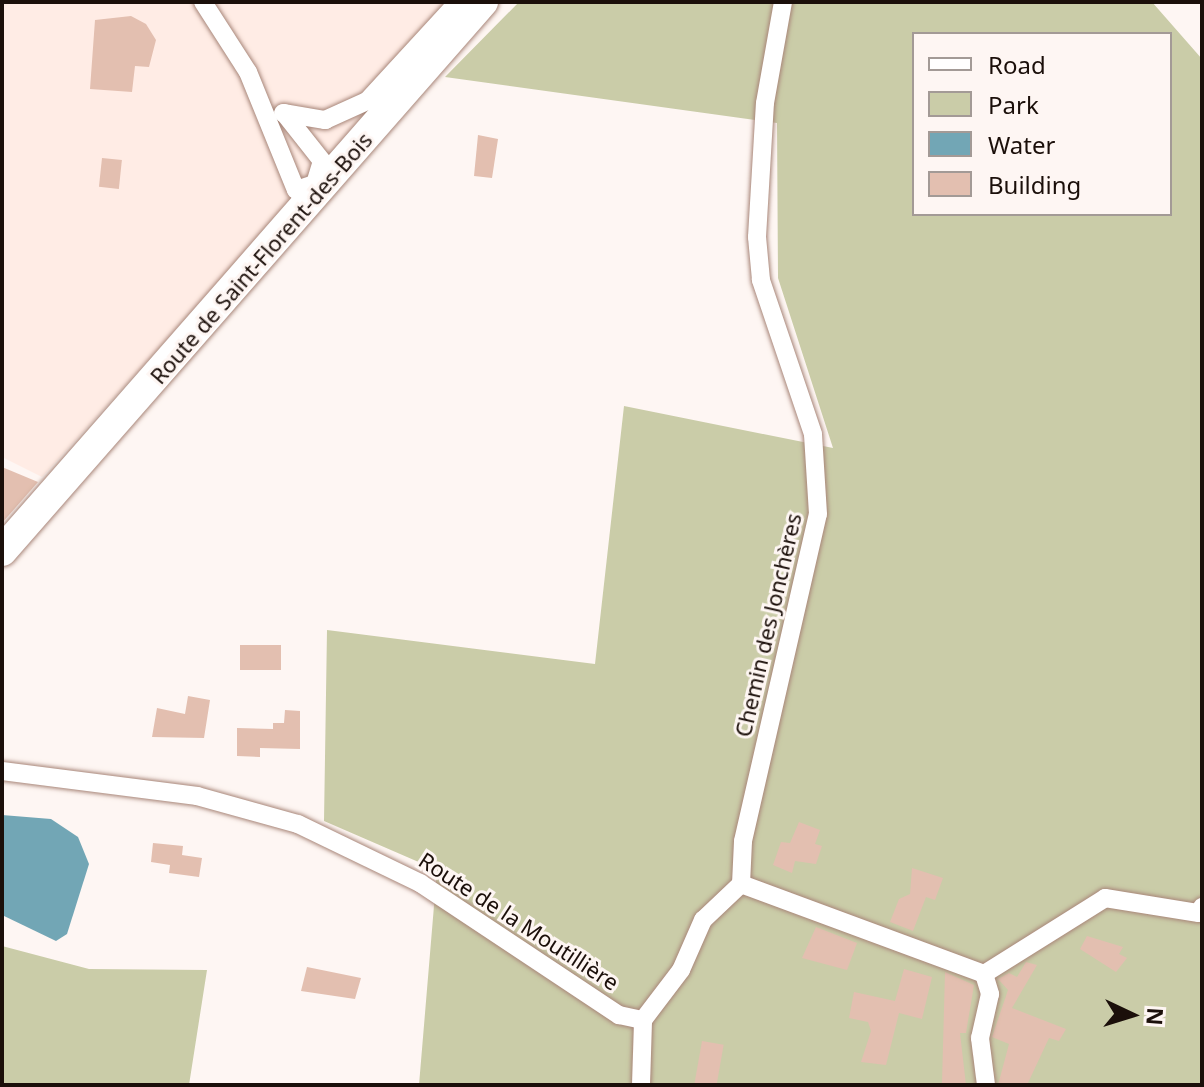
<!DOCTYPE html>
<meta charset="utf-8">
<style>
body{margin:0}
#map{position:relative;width:1204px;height:1087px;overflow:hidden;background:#fef6f3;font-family:"Noto Sans",sans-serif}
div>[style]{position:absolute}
.built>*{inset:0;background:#ffece5}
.green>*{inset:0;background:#cacca8}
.water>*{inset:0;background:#72a6b5}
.building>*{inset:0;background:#e3bfb0;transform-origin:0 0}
.roads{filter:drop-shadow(0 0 2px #a88679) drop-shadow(0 0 2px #a88679)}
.street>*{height:18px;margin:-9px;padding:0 9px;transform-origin:9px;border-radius:9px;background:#fff}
.primary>*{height:30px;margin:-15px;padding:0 15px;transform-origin:15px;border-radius:15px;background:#fff}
span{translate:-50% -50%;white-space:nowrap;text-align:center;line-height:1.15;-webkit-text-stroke:6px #fef6f3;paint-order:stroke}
.street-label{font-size:22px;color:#1b0f0a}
.frame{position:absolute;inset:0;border:4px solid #1b0f0a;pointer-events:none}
.legend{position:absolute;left:912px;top:32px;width:260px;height:184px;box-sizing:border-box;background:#fef6f3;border:2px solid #a39a96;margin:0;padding:10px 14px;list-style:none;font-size:24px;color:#1b0f0a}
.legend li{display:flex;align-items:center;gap:16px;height:40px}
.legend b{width:40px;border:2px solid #a39a96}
.north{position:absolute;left:1092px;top:975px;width:80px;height:80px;-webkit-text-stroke:6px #fef6f3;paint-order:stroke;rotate:94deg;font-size:22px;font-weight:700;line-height:32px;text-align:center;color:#1b0f0a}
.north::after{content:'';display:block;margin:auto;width:28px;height:36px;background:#1b0f0a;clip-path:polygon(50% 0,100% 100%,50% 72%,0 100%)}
</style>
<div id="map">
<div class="built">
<div style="clip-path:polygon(2px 2px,473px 2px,42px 477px,2px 457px)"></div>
</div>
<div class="green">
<div style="clip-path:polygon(evenodd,519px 2px,1152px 2px,1202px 59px,1202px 1085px,419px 1085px,437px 870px,324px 821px,327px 630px,595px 664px,624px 406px,833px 448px,778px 278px,777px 123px,445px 77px,519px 2px,914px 34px,1170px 34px,1170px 214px,914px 214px,914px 34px)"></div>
<div style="clip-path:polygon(2px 946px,89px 969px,207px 970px,189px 1085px,2px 1085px)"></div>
</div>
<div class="water">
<div style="clip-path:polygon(2px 815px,51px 819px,78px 837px,89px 864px,67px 934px,56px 941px,2px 915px)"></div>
</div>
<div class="building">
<div style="clip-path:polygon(131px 16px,146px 24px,156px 40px,149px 67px,135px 66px,132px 92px,90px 89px,95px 20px)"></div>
<div style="clip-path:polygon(478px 135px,498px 139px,492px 178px,474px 176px)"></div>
<div style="left:102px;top:158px;width:20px;height:29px;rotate:6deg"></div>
<div style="clip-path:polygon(2px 467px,38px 482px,2px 523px)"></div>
<div style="left:240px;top:645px;width:41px;height:25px"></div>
<div style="clip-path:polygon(188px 696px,210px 700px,204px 738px,152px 737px,157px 708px,185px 714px)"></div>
<div style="clip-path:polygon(285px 710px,300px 711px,300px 749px,260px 748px,260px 757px,237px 756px,237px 728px,273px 729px,273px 723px,284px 723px)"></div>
<div style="clip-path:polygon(799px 822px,820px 830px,815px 844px,822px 846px,816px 864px,795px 861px,792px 873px,773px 865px,781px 842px,790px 843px)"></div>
<div style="clip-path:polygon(153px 843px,183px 846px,182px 855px,202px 858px,199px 877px,169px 873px,170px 865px,151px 862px)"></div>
<div style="clip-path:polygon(912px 868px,943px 878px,935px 900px,926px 897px,913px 931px,890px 922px,899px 899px,910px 894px)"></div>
<div style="clip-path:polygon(816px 927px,857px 943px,847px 970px,802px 958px)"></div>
<div style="clip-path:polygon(1087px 936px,1123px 947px,1119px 954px,1127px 958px,1116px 972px,1080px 949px)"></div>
<div style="clip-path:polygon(1026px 962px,1037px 965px,1012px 1008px,1066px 1029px,1059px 1041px,1049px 1038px,1027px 1085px,998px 1085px,1009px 1044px,992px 1037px,1008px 990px,998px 979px,1009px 973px,1017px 977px)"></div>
<div style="clip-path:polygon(307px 967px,361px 978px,355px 999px,301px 991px)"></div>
<div style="clip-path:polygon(904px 969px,932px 977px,922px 1019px,899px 1013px,886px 1065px,861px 1062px,871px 1031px,868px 1022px,849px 1018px,854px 992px,895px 1001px)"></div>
<div style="clip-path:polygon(945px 972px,974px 985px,966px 1033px,960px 1033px,966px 1085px,942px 1083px)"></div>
<div style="left:702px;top:1041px;width:22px;height:45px;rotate:10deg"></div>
</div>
<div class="roads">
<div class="street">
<div style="left:203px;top:2px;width:83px;rotate:57.3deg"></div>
<div style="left:248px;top:72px;width:127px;rotate:67.9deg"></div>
<div style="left:296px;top:190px;width:20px;rotate:-18deg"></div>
<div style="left:283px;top:113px;width:43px;rotate:9.5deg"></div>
<div style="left:325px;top:120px;width:46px;rotate:-24.3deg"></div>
<div style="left:367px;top:101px;width:134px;rotate:-47.4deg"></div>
<div style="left:284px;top:113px;width:61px;rotate:51.6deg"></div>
<div style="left:322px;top:161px;width:24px;rotate:107deg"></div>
<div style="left:2px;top:771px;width:197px;rotate:7.3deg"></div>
<div style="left:197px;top:796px;width:105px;rotate:15.5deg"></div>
<div style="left:298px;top:824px;width:136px;rotate:25.8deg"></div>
<div style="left:420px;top:883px;width:239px;rotate:33.6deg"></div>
<div style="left:619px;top:1015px;width:25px;rotate:12deg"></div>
<div style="left:643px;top:1020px;width:63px;rotate:-52.8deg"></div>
<div style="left:681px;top:970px;width:55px;rotate:-66.3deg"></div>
<div style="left:703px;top:920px;width:52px;rotate:-43.5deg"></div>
<div style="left:741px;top:884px;width:259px;rotate:20.3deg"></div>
<div style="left:984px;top:974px;width:143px;rotate:-32.1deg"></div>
<div style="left:1105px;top:898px;width:95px;rotate:9.1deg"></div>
<div style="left:1199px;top:913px;width:7px;rotate:-63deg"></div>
<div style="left:741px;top:884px;width:43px;rotate:-87.3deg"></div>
<div style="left:743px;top:841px;width:335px;rotate:-77.1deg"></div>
<div style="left:818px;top:514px;width:80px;rotate:-93.6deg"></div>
<div style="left:813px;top:434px;width:163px;rotate:-108.7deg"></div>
<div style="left:761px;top:280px;width:43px;rotate:-95.3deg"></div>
<div style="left:757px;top:237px;width:134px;rotate:-86.6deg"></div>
<div style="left:765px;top:103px;width:103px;rotate:-79.9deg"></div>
<div style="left:984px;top:974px;width:21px;rotate:73deg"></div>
<div style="left:990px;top:994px;width:45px;rotate:102.8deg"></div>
<div style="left:980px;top:1038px;width:47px;rotate:82.7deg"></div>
<div style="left:641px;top:1085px;width:65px;rotate:-88.2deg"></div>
</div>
<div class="primary">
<div style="left:2px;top:551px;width:730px;rotate:-48.78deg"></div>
</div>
</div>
<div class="street-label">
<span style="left:261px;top:258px;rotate:-49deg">Route de Saint-Florent-des-Bois</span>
<span style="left:768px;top:625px;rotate:-77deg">Chemin des Jonchères</span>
<span style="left:519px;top:921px;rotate:33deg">Route de la Moutillière</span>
</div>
<div class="frame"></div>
<ul class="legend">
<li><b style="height:10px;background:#fff"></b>Road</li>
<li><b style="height:22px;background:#cacca8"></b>Park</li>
<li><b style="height:22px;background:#72a6b5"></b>Water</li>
<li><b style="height:22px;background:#e3bfb0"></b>Building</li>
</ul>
<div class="north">N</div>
</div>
